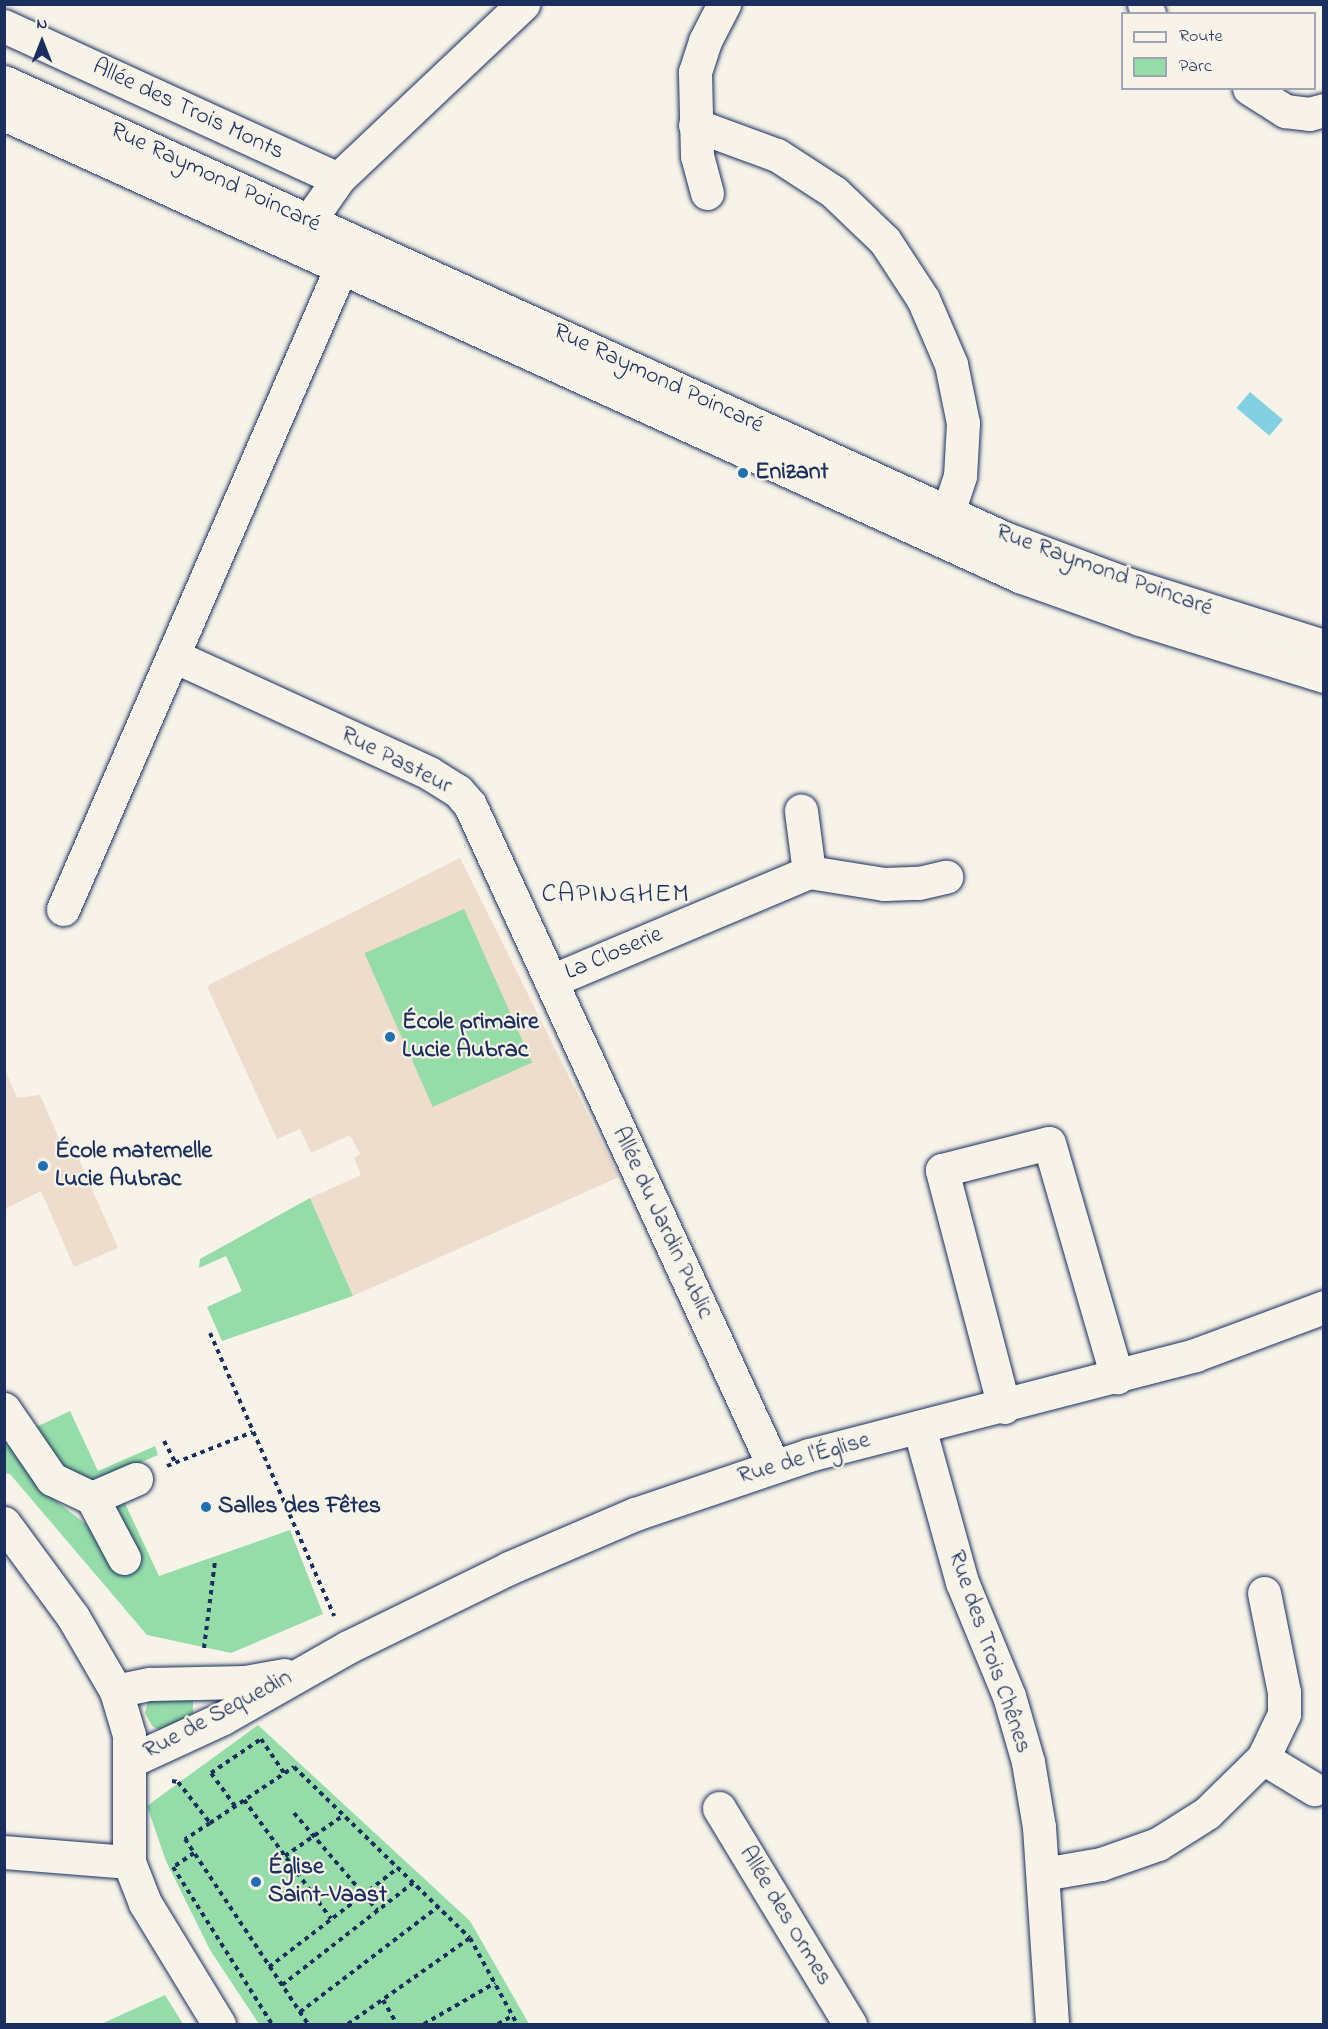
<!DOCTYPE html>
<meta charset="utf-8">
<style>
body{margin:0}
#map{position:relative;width:1328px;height:2029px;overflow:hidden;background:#f7f3e8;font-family:"Indie Flower",sans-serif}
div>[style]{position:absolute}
.built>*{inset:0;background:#eedccc}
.green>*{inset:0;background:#95dca9;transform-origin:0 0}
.water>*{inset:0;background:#82d0e1;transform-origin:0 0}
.path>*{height:4px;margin-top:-2px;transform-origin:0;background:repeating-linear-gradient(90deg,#1b2f5e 0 4.5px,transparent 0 9px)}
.roads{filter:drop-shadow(0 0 2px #1b2f5e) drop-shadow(0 0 2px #1b2f5e)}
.minor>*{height:33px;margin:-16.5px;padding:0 16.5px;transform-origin:16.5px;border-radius:16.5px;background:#f7f3e8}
.major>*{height:33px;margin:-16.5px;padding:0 16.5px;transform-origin:16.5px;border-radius:16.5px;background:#f7f3e8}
.dots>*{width:16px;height:16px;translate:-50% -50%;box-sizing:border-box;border:3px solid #f7f3e8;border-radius:50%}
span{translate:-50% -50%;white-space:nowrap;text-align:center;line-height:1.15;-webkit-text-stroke:4.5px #f7f3e8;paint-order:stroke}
.street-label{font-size:24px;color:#1b2f5e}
.poi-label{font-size:24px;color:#1b2f5e;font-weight:700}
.left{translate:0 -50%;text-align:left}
.quarter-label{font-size:27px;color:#1b2f5e;letter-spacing:1.5px}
.frame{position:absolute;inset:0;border:6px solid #1b2f5e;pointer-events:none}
.legend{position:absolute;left:1121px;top:12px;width:195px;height:78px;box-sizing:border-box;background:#f7f3e8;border:2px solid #9fa5b1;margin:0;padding:8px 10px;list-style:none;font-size:18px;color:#1b2f5e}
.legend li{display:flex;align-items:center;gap:12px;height:30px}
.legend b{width:30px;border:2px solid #9fa5b1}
.north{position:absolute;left:12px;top:12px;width:60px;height:60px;-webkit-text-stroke:4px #f7f3e8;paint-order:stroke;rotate:0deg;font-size:16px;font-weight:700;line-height:24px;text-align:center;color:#1b2f5e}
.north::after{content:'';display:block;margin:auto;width:21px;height:27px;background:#1b2f5e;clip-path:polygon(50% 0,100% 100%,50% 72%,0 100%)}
</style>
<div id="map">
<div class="built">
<div style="clip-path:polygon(460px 858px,619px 1177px,353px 1296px,310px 1198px,361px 1175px,354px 1158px,360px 1154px,350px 1135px,311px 1153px,300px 1129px,277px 1139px,207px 986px)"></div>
<div style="clip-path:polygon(5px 1069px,17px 1098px,40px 1095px,60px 1141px,69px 1137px,118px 1248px,74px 1267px,41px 1191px,5px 1209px)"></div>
</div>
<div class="green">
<div style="left:464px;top:909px;width:168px;height:109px;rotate:66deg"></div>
<div style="clip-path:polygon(310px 1198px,353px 1296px,222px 1341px,207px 1307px,242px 1291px,226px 1256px,199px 1268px,200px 1259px)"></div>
<div style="clip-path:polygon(70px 1411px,98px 1471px,155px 1446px,158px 1455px,89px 1485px,76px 1483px,32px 1429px)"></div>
<div style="clip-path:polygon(4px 1427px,37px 1486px,101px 1536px,117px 1569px,140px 1561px,116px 1504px,122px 1497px,159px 1576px,290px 1530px,323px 1614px,231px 1653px,147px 1635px,10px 1474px,5px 1473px)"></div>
<div style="clip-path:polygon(193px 1692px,193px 1722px,165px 1733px,152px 1726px,145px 1713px,149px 1697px)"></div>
<div style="clip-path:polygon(258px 1725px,470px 1921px,529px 2024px,259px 2024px,210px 1950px,166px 1861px,147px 1806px)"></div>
<div style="clip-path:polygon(165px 1995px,183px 2024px,101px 2024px)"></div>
</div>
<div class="water">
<div style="left:1250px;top:392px;width:43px;height:21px;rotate:40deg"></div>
</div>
<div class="path">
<div style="left:210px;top:1333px;width:309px;rotate:66.3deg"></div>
<div style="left:164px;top:1441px;width:24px;rotate:62deg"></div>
<div style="left:167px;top:1466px;width:92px;rotate:-21.6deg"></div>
<div style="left:204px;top:1648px;width:88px;rotate:-82.8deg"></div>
<div style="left:172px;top:1781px;width:6px;rotate:9deg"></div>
<div style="left:178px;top:1782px;width:52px;rotate:52deg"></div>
<div style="left:210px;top:1823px;width:30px;rotate:147deg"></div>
<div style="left:185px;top:1839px;width:222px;rotate:56.4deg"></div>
<div style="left:244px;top:1800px;width:147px;rotate:53.8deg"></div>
<div style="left:235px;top:1806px;width:41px;rotate:-126deg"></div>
<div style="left:211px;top:1773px;width:60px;rotate:-34.2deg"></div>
<div style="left:261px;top:1739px;width:41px;rotate:55.9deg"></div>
<div style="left:294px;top:1813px;width:128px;rotate:49.4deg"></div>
<div style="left:210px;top:1823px;width:101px;rotate:-33.7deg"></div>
<div style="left:294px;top:1767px;width:245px;rotate:44.2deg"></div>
<div style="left:470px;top:1938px;width:98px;rotate:61.3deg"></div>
<div style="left:194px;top:1853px;width:25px;rotate:146deg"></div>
<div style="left:173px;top:1867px;width:186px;rotate:57.8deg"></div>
<div style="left:285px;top:1856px;width:72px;rotate:-34.8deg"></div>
<div style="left:269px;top:1967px;width:163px;rotate:-37.5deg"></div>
<div style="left:282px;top:1985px;width:166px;rotate:-37.9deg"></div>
<div style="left:383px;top:2000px;width:28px;rotate:60deg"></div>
<div style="left:300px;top:2012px;width:173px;rotate:-37.3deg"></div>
<div style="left:348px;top:2024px;width:149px;rotate:-35.2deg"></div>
<div style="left:424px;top:2024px;width:82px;rotate:-30deg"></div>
<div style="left:498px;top:2024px;width:16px;rotate:-30deg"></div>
</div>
<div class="roads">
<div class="minor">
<div style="left:1144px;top:4px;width:11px;rotate:63deg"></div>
<div style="left:4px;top:26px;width:367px;rotate:24.6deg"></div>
<div style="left:1249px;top:88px;width:43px;rotate:32.6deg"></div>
<div style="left:1285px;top:111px;width:24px;rotate:7deg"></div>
<div style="left:1309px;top:114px;width:16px;rotate:-15deg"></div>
<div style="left:695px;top:125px;width:87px;rotate:20.1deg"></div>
<div style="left:777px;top:155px;width:68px;rotate:33deg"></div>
<div style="left:834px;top:192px;width:71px;rotate:43.9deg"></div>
<div style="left:885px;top:241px;width:69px;rotate:56.8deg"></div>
<div style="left:923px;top:299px;width:71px;rotate:66.7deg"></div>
<div style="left:951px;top:364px;width:60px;rotate:78.5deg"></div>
<div style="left:963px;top:423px;width:53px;rotate:93.2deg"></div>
<div style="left:960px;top:476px;width:66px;rotate:108.4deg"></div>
<div style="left:707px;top:193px;width:38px;rotate:-105deg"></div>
<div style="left:697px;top:156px;width:84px;rotate:-91.4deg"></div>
<div style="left:695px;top:72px;width:33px;rotate:-72deg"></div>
<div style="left:705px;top:41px;width:42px;rotate:-62.8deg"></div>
<div style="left:299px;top:248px;width:44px;rotate:-64.6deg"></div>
<div style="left:318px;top:208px;width:35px;rotate:-55deg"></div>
<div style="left:338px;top:179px;width:255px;rotate:-43.4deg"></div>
<div style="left:174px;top:656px;width:281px;rotate:24.6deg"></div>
<div style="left:429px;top:773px;width:34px;rotate:32deg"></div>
<div style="left:458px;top:791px;width:18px;rotate:49deg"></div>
<div style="left:470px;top:805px;width:726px;rotate:65.34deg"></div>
<div style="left:809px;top:872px;width:76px;rotate:9.1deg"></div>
<div style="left:884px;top:884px;width:35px;rotate:-2deg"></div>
<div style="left:919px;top:883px;width:28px;rotate:-13deg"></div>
<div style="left:63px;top:909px;width:727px;rotate:-66.57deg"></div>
<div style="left:551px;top:981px;width:280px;rotate:-22.9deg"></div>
<div style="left:809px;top:872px;width:62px;rotate:-97.5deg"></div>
<div style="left:1004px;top:1407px;width:245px;rotate:-104.7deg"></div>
<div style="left:942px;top:1170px;width:110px;rotate:-14.2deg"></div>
<div style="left:1049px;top:1143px;width:244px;rotate:73.8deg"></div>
<div style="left:4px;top:1409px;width:85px;rotate:55.6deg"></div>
<div style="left:52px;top:1479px;width:44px;rotate:25.4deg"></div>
<div style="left:92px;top:1498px;width:68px;rotate:61.9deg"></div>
<div style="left:919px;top:1427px;width:161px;rotate:74.5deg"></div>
<div style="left:962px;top:1582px;width:123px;rotate:67.6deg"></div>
<div style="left:1009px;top:1696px;width:69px;rotate:73.9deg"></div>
<div style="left:1028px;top:1762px;width:66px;rotate:80.4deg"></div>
<div style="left:1039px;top:1827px;width:197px;rotate:86.2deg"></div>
<div style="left:92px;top:1498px;width:48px;rotate:-23.4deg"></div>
<div style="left:4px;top:1523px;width:117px;rotate:53.7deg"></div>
<div style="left:73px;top:1617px;width:86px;rotate:59.8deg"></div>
<div style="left:116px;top:1691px;width:46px;rotate:73.5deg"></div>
<div style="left:129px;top:1735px;width:127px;rotate:90deg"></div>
<div style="left:129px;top:1862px;width:44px;rotate:68.7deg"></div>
<div style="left:145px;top:1903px;width:142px;rotate:58.6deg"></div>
<div style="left:116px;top:1691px;width:35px;rotate:-12deg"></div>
<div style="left:150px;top:1684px;width:95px;rotate:-1.2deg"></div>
<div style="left:245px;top:1682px;width:40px;rotate:-10deg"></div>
<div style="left:1263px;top:1758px;width:60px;rotate:31.3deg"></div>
<div style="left:130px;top:1761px;width:102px;rotate:-24.8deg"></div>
<div style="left:223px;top:1718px;width:144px;rotate:-29.6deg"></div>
<div style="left:348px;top:1647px;width:179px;rotate:-26.1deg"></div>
<div style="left:509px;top:1568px;width:137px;rotate:-23.2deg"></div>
<div style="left:635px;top:1514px;width:184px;rotate:-18.7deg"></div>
<div style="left:809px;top:1455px;width:399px;rotate:-14.5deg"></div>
<div style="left:1195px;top:1355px;width:138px;rotate:-20.4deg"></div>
<div style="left:719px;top:1808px;width:253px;rotate:58.8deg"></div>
<div style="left:4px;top:1852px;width:125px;rotate:4.6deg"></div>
<div style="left:1043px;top:1874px;width:59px;rotate:-9.8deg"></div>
<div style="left:1101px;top:1864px;width:60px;rotate:-19.3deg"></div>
<div style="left:1158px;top:1844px;width:58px;rotate:-32.3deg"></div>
<div style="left:1207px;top:1813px;width:78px;rotate:-44.5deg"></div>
<div style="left:1263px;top:1758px;width:49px;rotate:-64.5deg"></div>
<div style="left:1284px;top:1714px;width:22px;rotate:-90deg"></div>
<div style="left:1284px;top:1692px;width:101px;rotate:-101.4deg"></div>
</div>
<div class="major">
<div style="left:4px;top:82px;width:1099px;rotate:24.51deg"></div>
<div style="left:1004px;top:538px;width:134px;rotate:20.5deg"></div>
<div style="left:1130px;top:585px;width:203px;rotate:17.5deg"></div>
<div style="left:4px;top:114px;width:1118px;rotate:24.46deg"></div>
<div style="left:1022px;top:577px;width:125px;rotate:19.6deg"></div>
<div style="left:1140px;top:619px;width:193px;rotate:17.2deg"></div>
</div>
</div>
<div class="dots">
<div style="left:743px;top:473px;background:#1f6fb2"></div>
<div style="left:390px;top:1037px;background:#1f6fb2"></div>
<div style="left:43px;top:1166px;background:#1f6fb2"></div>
<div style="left:206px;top:1507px;background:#1f6fb2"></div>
<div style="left:256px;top:1882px;background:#1f6fb2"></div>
</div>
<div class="street-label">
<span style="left:188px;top:110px;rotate:25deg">Allée des Trois Monts</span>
<span style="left:215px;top:178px;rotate:25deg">Rue Raymond Poincaré</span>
<span style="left:658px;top:379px;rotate:25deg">Rue Raymond Poincaré</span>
<span style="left:1104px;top:571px;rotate:20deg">Rue Raymond Poincaré</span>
<span style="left:396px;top:761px;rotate:27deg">Rue Pasteur</span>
<span style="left:614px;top:954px;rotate:-23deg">La Closerie</span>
<span style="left:662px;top:1223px;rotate:65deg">Allée du Jardin Public</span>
<span style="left:804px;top:1459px;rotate:-16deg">Rue de l'Église</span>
<span style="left:989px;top:1652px;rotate:71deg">Rue des Trois Chênes</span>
<span style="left:218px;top:1715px;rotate:-28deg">Rue de Sequedin</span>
<span style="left:785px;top:1916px;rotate:59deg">Allée des Ormes</span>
</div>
<div class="poi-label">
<span class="left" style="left:755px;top:473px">Enizant</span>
<span class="left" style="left:402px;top:1037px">École primaire<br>Lucie Aubrac</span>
<span class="left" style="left:55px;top:1166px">École maternelle<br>Lucie Aubrac</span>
<span class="left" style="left:218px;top:1507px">Salles des Fêtes</span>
<span class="left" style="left:268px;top:1882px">Église<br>Saint-Vaast</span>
</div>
<div class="quarter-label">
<span style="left:616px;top:895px">CAPINGHEM</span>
</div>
<div class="frame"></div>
<ul class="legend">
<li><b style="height:8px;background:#f7f3e8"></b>Route</li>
<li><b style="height:16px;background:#95dca9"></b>Parc</li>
</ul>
<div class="north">N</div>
</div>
